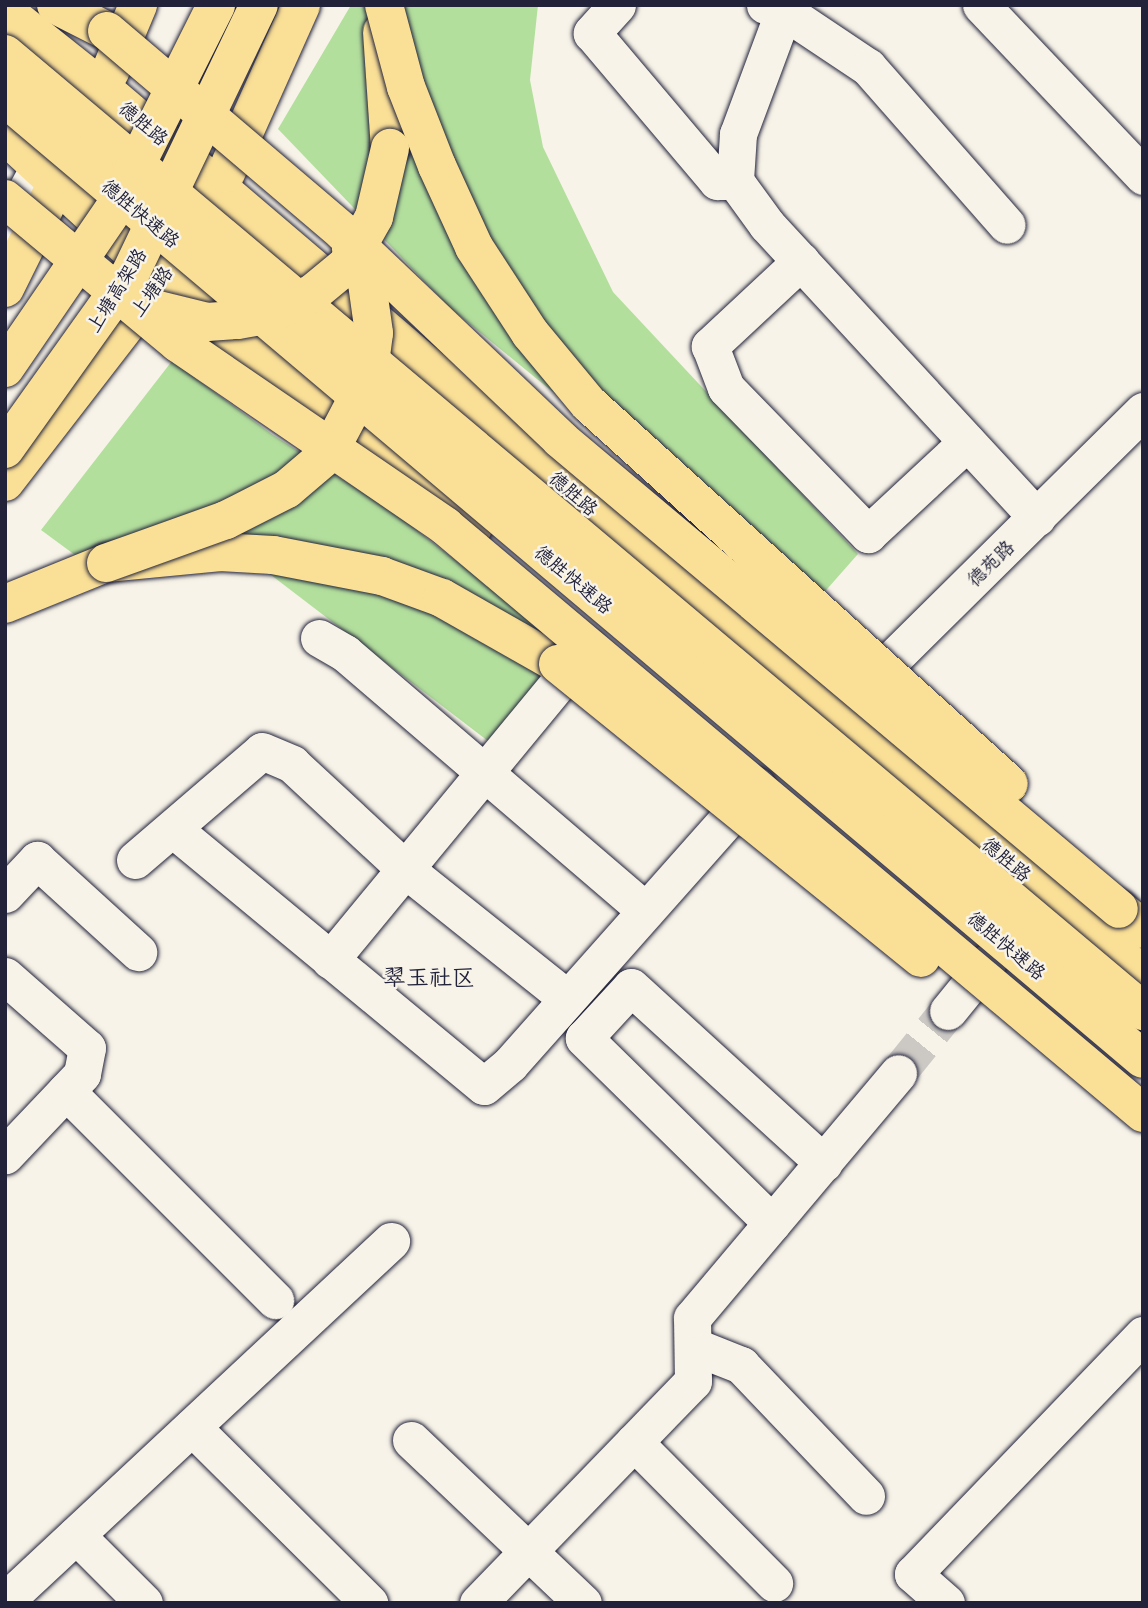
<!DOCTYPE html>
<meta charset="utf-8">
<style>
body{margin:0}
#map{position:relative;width:1148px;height:1608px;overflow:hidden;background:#f7f3e8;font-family:Mali,"LXGW WenKai TC",sans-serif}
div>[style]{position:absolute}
.green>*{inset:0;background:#b3df9d}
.minor-tunnel>*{height:37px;margin-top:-18.5px;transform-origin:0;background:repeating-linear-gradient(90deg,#ccc9c5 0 37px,transparent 0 55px)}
.roads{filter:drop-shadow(0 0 2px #22223b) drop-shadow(0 0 2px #22223b)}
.minor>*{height:37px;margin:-18.5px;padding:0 18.5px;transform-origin:18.5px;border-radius:18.5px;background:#f7f3e8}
.major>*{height:38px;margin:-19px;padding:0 19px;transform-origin:19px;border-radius:19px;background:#fadf96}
.highway>*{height:38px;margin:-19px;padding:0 19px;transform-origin:19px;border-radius:19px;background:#fadf96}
.bridges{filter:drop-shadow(0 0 2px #22223b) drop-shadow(0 0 2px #22223b)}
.highway-bridge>*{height:38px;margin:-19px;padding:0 19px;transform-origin:19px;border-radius:19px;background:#fadf96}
span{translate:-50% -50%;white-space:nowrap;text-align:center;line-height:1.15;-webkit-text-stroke:5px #f7f3e8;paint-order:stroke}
.street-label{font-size:19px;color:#22223b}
.quarter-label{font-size:23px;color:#22223b}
.frame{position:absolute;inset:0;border:7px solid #22223b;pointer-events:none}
</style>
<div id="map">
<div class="green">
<div style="clip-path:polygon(351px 5px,538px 5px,530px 80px,543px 147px,613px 292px,858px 554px,813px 605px,449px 307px,278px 129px)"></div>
<div style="clip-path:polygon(172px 361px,273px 435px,392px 511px,567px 647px,488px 741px,194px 516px,75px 555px,41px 530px)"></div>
</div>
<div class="minor-tunnel">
<div style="left:898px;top:1073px;width:80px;rotate:-51.1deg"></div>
</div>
<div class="roads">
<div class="minor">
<div style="left:617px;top:5px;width:38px;rotate:132deg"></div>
<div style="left:592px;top:33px;width:194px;rotate:49.8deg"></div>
<div style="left:717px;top:181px;width:18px"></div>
<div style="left:765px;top:5px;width:20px;rotate:18deg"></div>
<div style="left:784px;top:11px;width:101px;rotate:33.7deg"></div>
<div style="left:868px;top:67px;width:210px;rotate:48.7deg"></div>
<div style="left:786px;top:5px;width:138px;rotate:110.4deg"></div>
<div style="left:738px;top:134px;width:47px;rotate:93.7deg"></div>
<div style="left:735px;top:181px;width:54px;rotate:54deg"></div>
<div style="left:767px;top:225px;width:398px;rotate:47.3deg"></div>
<div style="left:981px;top:5px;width:236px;rotate:46.5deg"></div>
<div style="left:5px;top:230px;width:74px;rotate:-61.7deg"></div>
<div style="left:801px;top:261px;width:125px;rotate:137deg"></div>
<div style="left:710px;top:346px;width:45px;rotate:69.1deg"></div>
<div style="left:726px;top:388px;width:204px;rotate:45.8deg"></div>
<div style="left:868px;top:534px;width:135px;rotate:-42.9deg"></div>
<div style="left:319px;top:638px;width:30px;rotate:30deg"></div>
<div style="left:345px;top:653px;width:396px;rotate:40.6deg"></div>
<div style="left:860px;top:691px;width:398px;rotate:-44.7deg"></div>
<div style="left:173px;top:829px;width:403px;rotate:39.6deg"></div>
<div style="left:484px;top:1086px;width:34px;rotate:-40deg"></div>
<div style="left:510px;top:1064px;width:372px;rotate:-48.4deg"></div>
<div style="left:135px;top:860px;width:167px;rotate:-40.6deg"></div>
<div style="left:262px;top:751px;width:33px;rotate:23deg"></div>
<div style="left:292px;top:764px;width:154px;rotate:42.9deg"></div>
<div style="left:405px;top:869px;width:208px;rotate:38.6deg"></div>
<div style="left:5px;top:894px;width:47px;rotate:-46.7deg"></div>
<div style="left:37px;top:860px;width:137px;rotate:42.3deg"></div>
<div style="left:330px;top:960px;width:404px;rotate:-50.5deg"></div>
<div style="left:5px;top:976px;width:109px;rotate:41.3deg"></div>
<div style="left:87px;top:1048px;width:26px;rotate:101deg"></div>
<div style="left:82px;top:1074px;width:112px;rotate:133.5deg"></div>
<div style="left:948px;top:1011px;width:63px;rotate:-50.8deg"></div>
<div style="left:66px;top:1091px;width:296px;rotate:45deg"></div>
<div style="left:772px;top:1223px;width:264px;rotate:-135.5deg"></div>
<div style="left:584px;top:1038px;width:69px;rotate:-47.3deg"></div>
<div style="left:631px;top:987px;width:261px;rotate:42.4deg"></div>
<div style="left:693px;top:1346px;width:52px;rotate:21.6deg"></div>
<div style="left:741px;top:1365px;width:181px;rotate:46.3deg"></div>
<div style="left:192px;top:1427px;width:250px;rotate:44.8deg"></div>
<div style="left:411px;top:1440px;width:237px;rotate:43.5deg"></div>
<div style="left:634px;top:1442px;width:199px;rotate:45.2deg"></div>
<div style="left:76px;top:1535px;width:96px;rotate:45deg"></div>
<div style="left:5px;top:1601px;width:528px;rotate:-43deg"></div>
<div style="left:478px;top:1603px;width:309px;rotate:-45.9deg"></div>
<div style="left:693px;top:1381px;width:63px;rotate:-90.9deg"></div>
<div style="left:692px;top:1318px;width:320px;rotate:-49.9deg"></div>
<div style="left:946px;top:1603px;width:44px;rotate:-138.7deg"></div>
<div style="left:913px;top:1574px;width:332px;rotate:-46.1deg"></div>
</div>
<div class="major">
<div style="left:5px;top:11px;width:125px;rotate:38.5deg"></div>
<div style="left:103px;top:89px;width:1366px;rotate:40.43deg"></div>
<div style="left:110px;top:72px;width:73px;rotate:-67.3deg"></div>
<div style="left:5px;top:135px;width:212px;rotate:42.7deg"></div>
<div style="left:161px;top:279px;width:399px;rotate:38.5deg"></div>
<div style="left:226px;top:173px;width:184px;rotate:-65.9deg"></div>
<div style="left:5px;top:288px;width:104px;rotate:-63.7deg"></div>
<div style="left:5px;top:482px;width:250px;rotate:-52.3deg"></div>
</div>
<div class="highway">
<div style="left:56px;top:5px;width:57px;rotate:27deg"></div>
<div style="left:382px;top:32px;width:116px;rotate:86.1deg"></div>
<div style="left:5px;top:604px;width:109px;rotate:-22.1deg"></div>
<div style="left:106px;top:563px;width:115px;rotate:-5.5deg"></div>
<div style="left:220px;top:552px;width:53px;rotate:3.2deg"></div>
<div style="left:273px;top:555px;width:111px;rotate:10.9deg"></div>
<div style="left:382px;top:576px;width:64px;rotate:20.1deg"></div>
<div style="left:442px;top:598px;width:133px;rotate:29.6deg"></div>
<div style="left:1119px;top:909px;width:31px;rotate:40deg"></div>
</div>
</div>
<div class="bridges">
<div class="highway-bridge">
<div style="left:384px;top:5px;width:85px;rotate:75deg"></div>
<div style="left:406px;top:87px;width:85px;rotate:68.6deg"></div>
<div style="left:437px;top:166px;width:89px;rotate:65.4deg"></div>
<div style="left:474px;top:247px;width:103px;rotate:56.9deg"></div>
<div style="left:530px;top:333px;width:92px;rotate:50.3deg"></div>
<div style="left:589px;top:404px;width:566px;rotate:42.14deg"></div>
<div style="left:107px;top:31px;width:311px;rotate:40.4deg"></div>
<div style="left:344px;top:233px;width:298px;rotate:43.6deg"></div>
<div style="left:560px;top:439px;width:730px;rotate:40.06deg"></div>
<div style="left:5px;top:54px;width:1487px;rotate:40.06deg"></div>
<div style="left:5px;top:98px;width:1489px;rotate:40.18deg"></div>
<div style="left:5px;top:199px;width:225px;rotate:39.8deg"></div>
<div style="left:178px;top:343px;width:324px;rotate:34.4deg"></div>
<div style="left:445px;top:526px;width:912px;rotate:40.06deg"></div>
<div style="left:142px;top:306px;width:67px;rotate:13.8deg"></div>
<div style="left:207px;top:322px;width:31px;rotate:-4deg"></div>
<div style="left:238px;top:320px;width:34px;rotate:-10deg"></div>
<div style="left:271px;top:314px;width:47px;rotate:-26.6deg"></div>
<div style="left:313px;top:293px;width:44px;rotate:-39.5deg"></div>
<div style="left:347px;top:265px;width:55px;rotate:-60.6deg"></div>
<div style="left:374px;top:217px;width:71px;rotate:-76.9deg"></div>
<div style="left:5px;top:368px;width:193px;rotate:-55.6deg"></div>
<div style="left:114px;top:209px;width:228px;rotate:-63.4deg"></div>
<div style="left:5px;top:449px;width:215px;rotate:-54.5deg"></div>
<div style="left:130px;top:274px;width:298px;rotate:-64.4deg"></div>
<div style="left:106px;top:563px;width:127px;rotate:-19.7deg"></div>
<div style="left:226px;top:520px;width:68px;rotate:-26.9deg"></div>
<div style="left:287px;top:489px;width:54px;rotate:-40.5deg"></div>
<div style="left:328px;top:454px;width:86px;rotate:-62.2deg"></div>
<div style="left:368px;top:378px;width:45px;rotate:-82.4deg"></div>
<div style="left:374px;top:333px;width:50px;rotate:-98deg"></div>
<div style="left:367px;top:283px;width:38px;rotate:-115deg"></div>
<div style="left:558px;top:664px;width:467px;rotate:39deg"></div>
</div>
</div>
<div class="street-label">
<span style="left:144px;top:123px;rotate:40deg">德胜路</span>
<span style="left:141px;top:213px;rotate:40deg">德胜快速路</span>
<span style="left:116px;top:290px;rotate:-58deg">上塘高架路</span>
<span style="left:151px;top:291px;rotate:-54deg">上塘路</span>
<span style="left:574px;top:493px;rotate:41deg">德胜路</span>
<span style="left:990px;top:563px;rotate:-44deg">德苑路</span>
<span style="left:574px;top:579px;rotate:40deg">德胜快速路</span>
<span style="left:1007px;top:859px;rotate:40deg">德胜路</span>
<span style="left:1007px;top:945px;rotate:40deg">德胜快速路</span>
</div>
<div class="quarter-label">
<span style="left:429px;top:976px">翠玉社区</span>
</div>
<div class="frame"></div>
</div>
